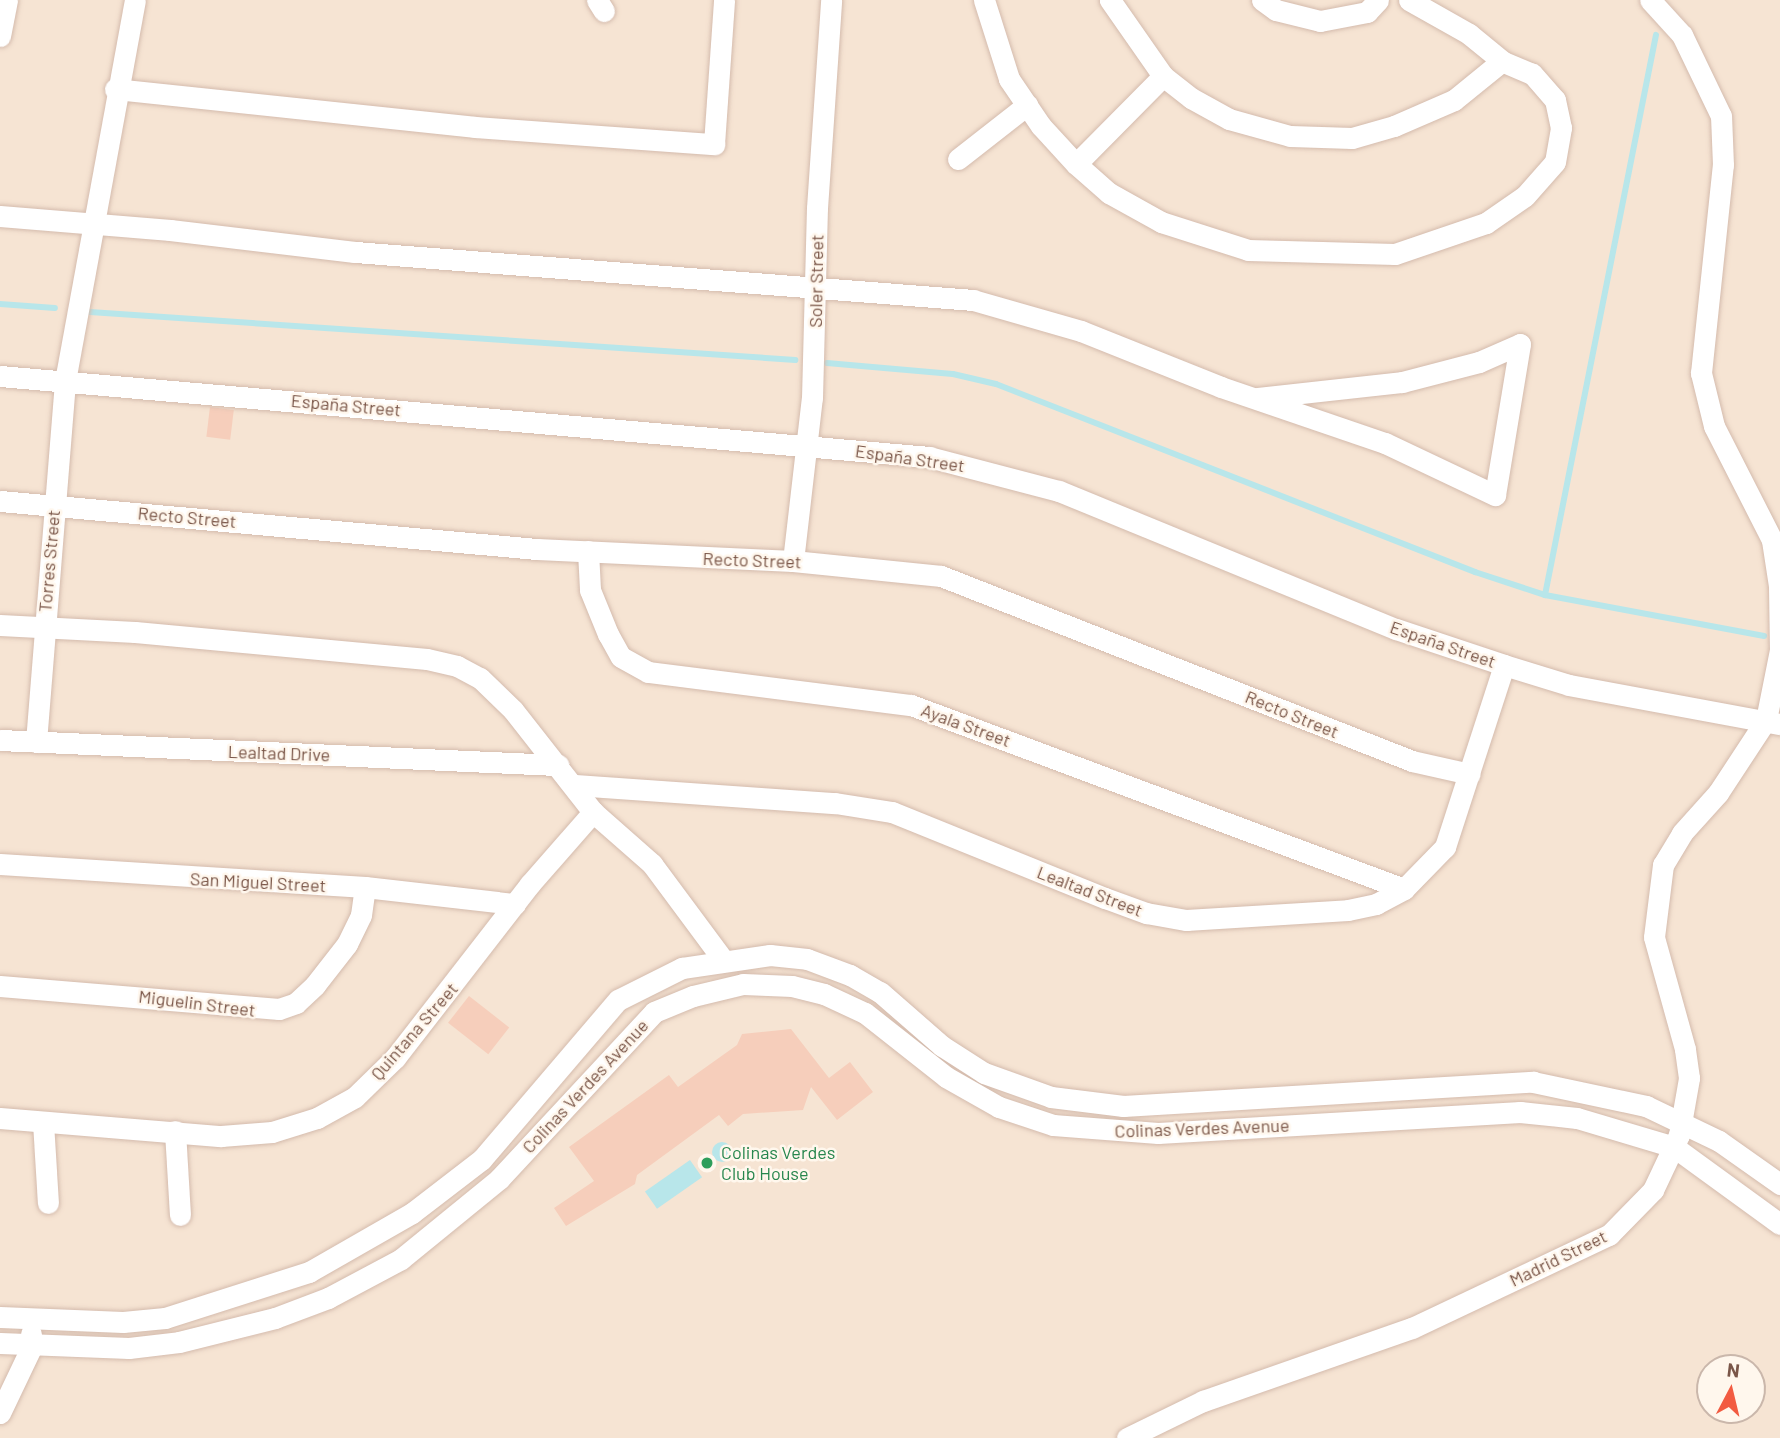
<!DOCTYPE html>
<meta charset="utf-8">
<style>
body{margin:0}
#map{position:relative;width:1780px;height:1438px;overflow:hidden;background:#fef3e5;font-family:Barlow,sans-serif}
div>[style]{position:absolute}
.residential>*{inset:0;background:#f6e4d3}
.water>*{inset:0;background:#b8e6ea;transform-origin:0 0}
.round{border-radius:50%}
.stream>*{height:6px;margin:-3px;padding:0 3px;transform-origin:3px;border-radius:3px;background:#b8e6ea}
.building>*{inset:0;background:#f6cebb;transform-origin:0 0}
.roads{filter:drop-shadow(0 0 2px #d4bbad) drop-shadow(0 0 2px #d4bbad)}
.minor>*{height:21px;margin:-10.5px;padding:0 10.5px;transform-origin:10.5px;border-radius:10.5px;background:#fff}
.dots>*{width:19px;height:19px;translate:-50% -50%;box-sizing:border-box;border:4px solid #fff7ed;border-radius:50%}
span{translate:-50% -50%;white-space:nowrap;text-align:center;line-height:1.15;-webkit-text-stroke:5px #fff7ed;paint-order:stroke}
.street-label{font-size:18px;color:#7a5648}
.leisure-label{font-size:18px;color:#27864d}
.left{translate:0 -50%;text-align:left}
.north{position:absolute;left:1696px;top:1354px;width:70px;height:70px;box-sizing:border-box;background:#fff7ed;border:2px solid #cab7ab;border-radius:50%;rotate:7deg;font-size:19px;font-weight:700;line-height:28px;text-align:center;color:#7a5648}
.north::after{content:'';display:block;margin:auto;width:24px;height:32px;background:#f25b41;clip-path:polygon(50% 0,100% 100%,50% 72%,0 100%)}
</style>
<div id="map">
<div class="residential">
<div style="clip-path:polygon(evenodd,0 0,1780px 0,1780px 1438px,0 1438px,0 0,1710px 1368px,1752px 1368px,1752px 1410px,1710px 1410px,1710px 1368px)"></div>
</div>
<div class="water">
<div class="round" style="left:712px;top:1142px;width:20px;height:20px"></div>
<div style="left:690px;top:1160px;width:21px;height:55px;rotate:55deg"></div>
</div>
<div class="stream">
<div style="left:0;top:304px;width:55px;rotate:4.2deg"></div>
<div style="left:90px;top:312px;width:707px;rotate:3.89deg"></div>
<div style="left:827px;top:363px;width:126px;rotate:5deg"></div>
<div style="left:953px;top:374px;width:44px;rotate:13.1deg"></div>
<div style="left:996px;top:384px;width:515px;rotate:21.43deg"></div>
<div style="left:1475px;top:572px;width:74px;rotate:18.2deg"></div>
<div style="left:1545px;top:595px;width:223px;rotate:10.6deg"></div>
<div style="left:1545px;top:595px;width:571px;rotate:-78.79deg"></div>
</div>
<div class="building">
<div style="left:210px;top:407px;width:24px;height:30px;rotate:7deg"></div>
<div style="left:469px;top:996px;width:51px;height:34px;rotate:38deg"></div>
<div style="clip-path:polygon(791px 1029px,829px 1078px,850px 1062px,873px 1092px,837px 1120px,811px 1087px,803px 1110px,743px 1114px,728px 1126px,719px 1115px,637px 1175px,635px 1184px,566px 1226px,554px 1208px,594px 1181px,569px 1147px,669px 1075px,678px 1087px,737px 1045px,742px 1034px)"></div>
</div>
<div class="roads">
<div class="minor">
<div style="left:597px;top:0;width:13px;rotate:58deg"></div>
<div style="left:984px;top:0;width:83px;rotate:72.4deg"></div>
<div style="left:1009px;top:79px;width:57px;rotate:55.8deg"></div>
<div style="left:1041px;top:126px;width:52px;rotate:47.4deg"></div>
<div style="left:1076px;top:164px;width:44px;rotate:41.3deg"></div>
<div style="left:1109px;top:193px;width:60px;rotate:29.1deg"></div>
<div style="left:1161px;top:222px;width:91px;rotate:17.8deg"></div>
<div style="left:1248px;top:250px;width:147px;rotate:1.6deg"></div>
<div style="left:1395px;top:254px;width:96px;rotate:-18.8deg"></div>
<div style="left:1486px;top:223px;width:47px;rotate:-34.7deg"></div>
<div style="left:1525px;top:196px;width:45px;rotate:-48.6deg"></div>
<div style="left:1555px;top:162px;width:35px;rotate:-80deg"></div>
<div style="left:1561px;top:128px;width:29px;rotate:-102deg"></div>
<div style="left:1555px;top:100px;width:35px;rotate:-131deg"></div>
<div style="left:1532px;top:74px;width:33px;rotate:-157deg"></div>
<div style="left:1502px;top:61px;width:62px;rotate:140.9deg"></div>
<div style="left:1454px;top:100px;width:65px;rotate:156.6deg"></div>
<div style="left:1394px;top:126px;width:44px;rotate:164.1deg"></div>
<div style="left:1352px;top:138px;width:62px;rotate:-178.2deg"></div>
<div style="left:1290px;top:136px;width:63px;rotate:-164.4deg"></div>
<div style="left:1229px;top:119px;width:43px;rotate:-151.1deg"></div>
<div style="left:1191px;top:98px;width:36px;rotate:-142deg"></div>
<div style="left:1163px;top:76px;width:93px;rotate:-124.9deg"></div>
<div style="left:1262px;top:0;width:17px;rotate:36deg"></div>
<div style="left:1276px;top:10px;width:45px;rotate:14deg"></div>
<div style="left:1320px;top:21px;width:48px;rotate:-10.8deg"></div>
<div style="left:1367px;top:12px;width:16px;rotate:-47deg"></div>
<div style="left:1409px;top:0;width:69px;rotate:29.5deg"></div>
<div style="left:1469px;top:34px;width:43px;rotate:39.3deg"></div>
<div style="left:0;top:36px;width:37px;rotate:-79deg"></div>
<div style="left:115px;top:89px;width:362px;rotate:6deg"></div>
<div style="left:475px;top:127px;width:240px;rotate:4.1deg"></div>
<div style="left:714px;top:144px;width:144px;rotate:-86deg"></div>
<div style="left:958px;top:159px;width:88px;rotate:-38deg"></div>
<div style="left:1076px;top:164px;width:124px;rotate:-45.3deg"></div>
<div style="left:0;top:216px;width:171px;rotate:4.7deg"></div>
<div style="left:170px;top:230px;width:186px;rotate:6.8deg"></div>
<div style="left:355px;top:252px;width:620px;rotate:4.44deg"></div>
<div style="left:973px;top:300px;width:112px;rotate:16deg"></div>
<div style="left:1081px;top:331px;width:151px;rotate:21.8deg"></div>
<div style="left:1221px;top:387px;width:173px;rotate:18.9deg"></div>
<div style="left:1385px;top:443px;width:122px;rotate:25.3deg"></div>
<div style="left:1495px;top:495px;width:153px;rotate:-80.6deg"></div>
<div style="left:1520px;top:344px;width:45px;rotate:156.3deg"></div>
<div style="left:1479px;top:362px;width:80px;rotate:165.4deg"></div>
<div style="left:1402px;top:382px;width:146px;rotate:173.7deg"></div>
<div style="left:0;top:376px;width:933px;rotate:4.98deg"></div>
<div style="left:929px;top:457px;width:134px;rotate:14.7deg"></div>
<div style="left:1059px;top:491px;width:364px;rotate:22.3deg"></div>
<div style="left:1396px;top:629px;width:114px;rotate:18.4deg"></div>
<div style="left:1504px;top:665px;width:68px;rotate:17.1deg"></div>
<div style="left:1569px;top:685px;width:215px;rotate:10.5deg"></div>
<div style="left:0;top:501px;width:539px;rotate:5.11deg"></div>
<div style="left:537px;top:549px;width:256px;rotate:2.7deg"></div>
<div style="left:793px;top:561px;width:149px;rotate:5.8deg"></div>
<div style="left:941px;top:576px;width:506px;rotate:21.44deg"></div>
<div style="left:1412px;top:761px;width:59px;rotate:12.6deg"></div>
<div style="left:588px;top:551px;width:39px;rotate:87deg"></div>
<div style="left:590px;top:590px;width:48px;rotate:67.8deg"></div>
<div style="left:608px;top:634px;width:26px;rotate:61deg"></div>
<div style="left:621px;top:657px;width:31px;rotate:29deg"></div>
<div style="left:648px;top:672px;width:265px;rotate:7.2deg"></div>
<div style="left:911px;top:705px;width:526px;rotate:20.47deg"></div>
<div style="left:793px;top:561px;width:164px;rotate:-83.4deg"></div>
<div style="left:812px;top:398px;width:190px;rotate:-88.5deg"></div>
<div style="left:817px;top:208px;width:208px;rotate:-86.1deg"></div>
<div style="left:0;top:625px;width:135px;rotate:3deg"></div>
<div style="left:135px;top:632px;width:293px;rotate:5.3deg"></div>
<div style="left:427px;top:659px;width:31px;rotate:13deg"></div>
<div style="left:457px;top:666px;width:26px;rotate:28deg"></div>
<div style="left:480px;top:678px;width:46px;rotate:44.1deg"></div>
<div style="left:513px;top:710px;width:130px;rotate:51.9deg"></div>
<div style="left:593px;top:812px;width:79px;rotate:41.4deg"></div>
<div style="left:652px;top:864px;width:121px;rotate:53.4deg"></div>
<div style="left:0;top:740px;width:559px;rotate:2.57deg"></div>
<div style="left:36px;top:742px;width:362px;rotate:-85.4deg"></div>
<div style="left:65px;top:381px;width:387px;rotate:-79.6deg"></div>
<div style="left:575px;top:785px;width:261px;rotate:4deg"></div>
<div style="left:835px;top:803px;width:58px;rotate:9deg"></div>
<div style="left:892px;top:812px;width:230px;rotate:22deg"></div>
<div style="left:1105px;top:898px;width:44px;rotate:20.1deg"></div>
<div style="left:1146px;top:913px;width:41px;rotate:9.9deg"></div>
<div style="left:1186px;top:920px;width:162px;rotate:-3.5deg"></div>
<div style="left:1348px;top:910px;width:29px;rotate:-12deg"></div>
<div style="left:1376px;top:904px;width:32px;rotate:-28deg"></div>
<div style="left:1404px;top:889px;width:59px;rotate:-45.7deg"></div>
<div style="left:1445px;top:847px;width:191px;rotate:-72deg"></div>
<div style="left:0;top:864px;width:366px;rotate:3.6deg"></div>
<div style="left:365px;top:887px;width:151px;rotate:6.5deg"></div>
<div style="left:0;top:986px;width:280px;rotate:4.7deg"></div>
<div style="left:279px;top:1009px;width:18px;rotate:-19deg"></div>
<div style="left:296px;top:1003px;width:26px;rotate:-43deg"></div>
<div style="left:315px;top:985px;width:52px;rotate:-52deg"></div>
<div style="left:347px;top:944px;width:32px;rotate:-64deg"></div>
<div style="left:361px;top:915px;width:28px;rotate:-82deg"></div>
<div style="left:0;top:1118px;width:222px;rotate:4.7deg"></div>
<div style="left:221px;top:1136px;width:51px;rotate:-4.5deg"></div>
<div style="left:272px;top:1132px;width:47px;rotate:-17.3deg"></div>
<div style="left:317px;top:1118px;width:43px;rotate:-28.9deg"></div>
<div style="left:355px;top:1097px;width:56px;rotate:-44.3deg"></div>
<div style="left:395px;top:1058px;width:220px;rotate:-52.2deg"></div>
<div style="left:530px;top:884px;width:96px;rotate:-48.8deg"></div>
<div style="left:43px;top:1122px;width:81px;rotate:86.5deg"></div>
<div style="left:175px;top:1131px;width:84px;rotate:86.6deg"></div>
<div style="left:0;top:1317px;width:123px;rotate:2.3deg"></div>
<div style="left:123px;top:1322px;width:42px;rotate:-5.4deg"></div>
<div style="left:165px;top:1318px;width:151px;rotate:-17.7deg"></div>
<div style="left:309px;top:1272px;width:119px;rotate:-29.8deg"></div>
<div style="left:412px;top:1213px;width:88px;rotate:-37.6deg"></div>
<div style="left:482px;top:1159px;width:209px;rotate:-49.5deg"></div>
<div style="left:618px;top:1000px;width:72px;rotate:-26.6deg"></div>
<div style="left:682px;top:968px;width:89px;rotate:-8.4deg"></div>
<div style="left:770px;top:955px;width:37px;rotate:6deg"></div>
<div style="left:807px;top:959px;width:46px;rotate:20.4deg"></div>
<div style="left:850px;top:975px;width:34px;rotate:30deg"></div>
<div style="left:880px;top:992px;width:82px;rotate:41.1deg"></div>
<div style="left:942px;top:1046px;width:50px;rotate:32.7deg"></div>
<div style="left:984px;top:1073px;width:71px;rotate:19.7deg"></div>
<div style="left:1051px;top:1097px;width:73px;rotate:7.1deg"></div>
<div style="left:1123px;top:1106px;width:411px;rotate:-3.4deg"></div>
<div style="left:1533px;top:1082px;width:116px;rotate:12deg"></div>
<div style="left:1646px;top:1106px;width:81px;rotate:25.6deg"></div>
<div style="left:1719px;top:1141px;width:75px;rotate:35.2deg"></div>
<div style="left:0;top:1343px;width:129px;rotate:2.2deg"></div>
<div style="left:129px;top:1348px;width:50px;rotate:-6.8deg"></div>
<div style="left:179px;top:1342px;width:99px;rotate:-14deg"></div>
<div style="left:275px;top:1318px;width:57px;rotate:-20.7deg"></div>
<div style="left:328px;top:1298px;width:83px;rotate:-28.1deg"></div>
<div style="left:401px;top:1259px;width:127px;rotate:-39.2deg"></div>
<div style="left:499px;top:1179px;width:228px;rotate:-47.1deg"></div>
<div style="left:654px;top:1012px;width:42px;rotate:-22.3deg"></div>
<div style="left:693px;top:996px;width:51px;rotate:-13.5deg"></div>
<div style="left:743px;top:984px;width:49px;rotate:2.3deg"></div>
<div style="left:792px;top:986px;width:33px;rotate:14deg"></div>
<div style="left:824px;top:994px;width:45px;rotate:24.9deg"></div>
<div style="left:865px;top:1013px;width:103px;rotate:38.3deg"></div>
<div style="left:946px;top:1077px;width:61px;rotate:29.5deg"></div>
<div style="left:999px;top:1107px;width:57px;rotate:18.4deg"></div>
<div style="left:1053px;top:1125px;width:105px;rotate:4.4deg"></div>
<div style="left:1158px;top:1133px;width:363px;rotate:-3.3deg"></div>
<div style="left:1520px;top:1112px;width:57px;rotate:6deg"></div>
<div style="left:1577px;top:1118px;width:101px;rotate:16.6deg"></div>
<div style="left:1674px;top:1147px;width:131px;rotate:36deg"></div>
<div style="left:0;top:1413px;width:72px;rotate:-64.5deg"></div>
<div style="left:31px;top:1348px;width:14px;rotate:-90deg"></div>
<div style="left:1127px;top:1438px;width:85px;rotate:-26deg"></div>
<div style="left:1203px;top:1401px;width:221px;rotate:-19.3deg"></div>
<div style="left:1412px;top:1328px;width:218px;rotate:-25.3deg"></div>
<div style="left:1609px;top:1235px;width:63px;rotate:-45.6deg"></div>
<div style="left:1653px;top:1190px;width:61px;rotate:-64.7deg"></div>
<div style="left:1679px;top:1135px;width:58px;rotate:-80deg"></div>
<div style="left:1689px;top:1078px;width:29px;rotate:-98deg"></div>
<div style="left:1685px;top:1049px;width:116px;rotate:-105.5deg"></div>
<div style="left:1654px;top:937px;width:73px;rotate:-82.9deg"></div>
<div style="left:1663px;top:865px;width:37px;rotate:-59deg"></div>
<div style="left:1682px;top:833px;width:54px;rotate:-48deg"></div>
<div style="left:1718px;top:793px;width:87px;rotate:-56.7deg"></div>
<div style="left:1766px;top:720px;width:71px;rotate:-78.7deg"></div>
<div style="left:1780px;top:650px;width:64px;rotate:-90.9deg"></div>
<div style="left:1779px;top:586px;width:47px;rotate:-98.7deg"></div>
<div style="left:1772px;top:540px;width:128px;rotate:-117deg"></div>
<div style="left:1714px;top:426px;width:55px;rotate:-103.8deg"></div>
<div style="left:1701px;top:373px;width:209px;rotate:-84deg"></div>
<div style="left:1723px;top:165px;width:49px;rotate:-92.3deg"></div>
<div style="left:1721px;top:116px;width:90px;rotate:-115.7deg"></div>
<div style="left:1682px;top:35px;width:47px;rotate:-132.4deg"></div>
</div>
</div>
<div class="dots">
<div style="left:707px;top:1163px;background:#2e9e5b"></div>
</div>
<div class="street-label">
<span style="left:816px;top:281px;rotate:-89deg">Soler Street</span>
<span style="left:346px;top:405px;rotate:5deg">España Street</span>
<span style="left:910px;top:458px;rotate:8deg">España Street</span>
<span style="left:187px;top:517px;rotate:5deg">Recto Street</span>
<span style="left:752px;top:560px;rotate:2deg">Recto Street</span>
<span style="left:49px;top:561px;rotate:-85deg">Torres Street</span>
<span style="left:1443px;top:644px;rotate:19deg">España Street</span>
<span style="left:1292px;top:714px;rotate:22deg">Recto Street</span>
<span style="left:966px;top:725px;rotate:20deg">Ayala Street</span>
<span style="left:279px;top:753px;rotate:2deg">Lealtad Drive</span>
<span style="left:258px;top:882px;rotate:3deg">San Miguel Street</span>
<span style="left:1090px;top:891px;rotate:21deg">Lealtad Street</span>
<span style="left:197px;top:1003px;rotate:7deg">Miguelin Street</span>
<span style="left:414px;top:1031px;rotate:-49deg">Quintana Street</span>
<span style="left:585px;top:1086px;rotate:-47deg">Colinas Verdes Avenue</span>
<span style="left:1202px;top:1128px;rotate:-2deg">Colinas Verdes Avenue</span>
<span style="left:1558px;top:1258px;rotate:-26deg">Madrid Street</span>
</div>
<div class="leisure-label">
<span class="left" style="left:721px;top:1163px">Colinas Verdes<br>Club House</span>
</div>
<div class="north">N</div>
</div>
